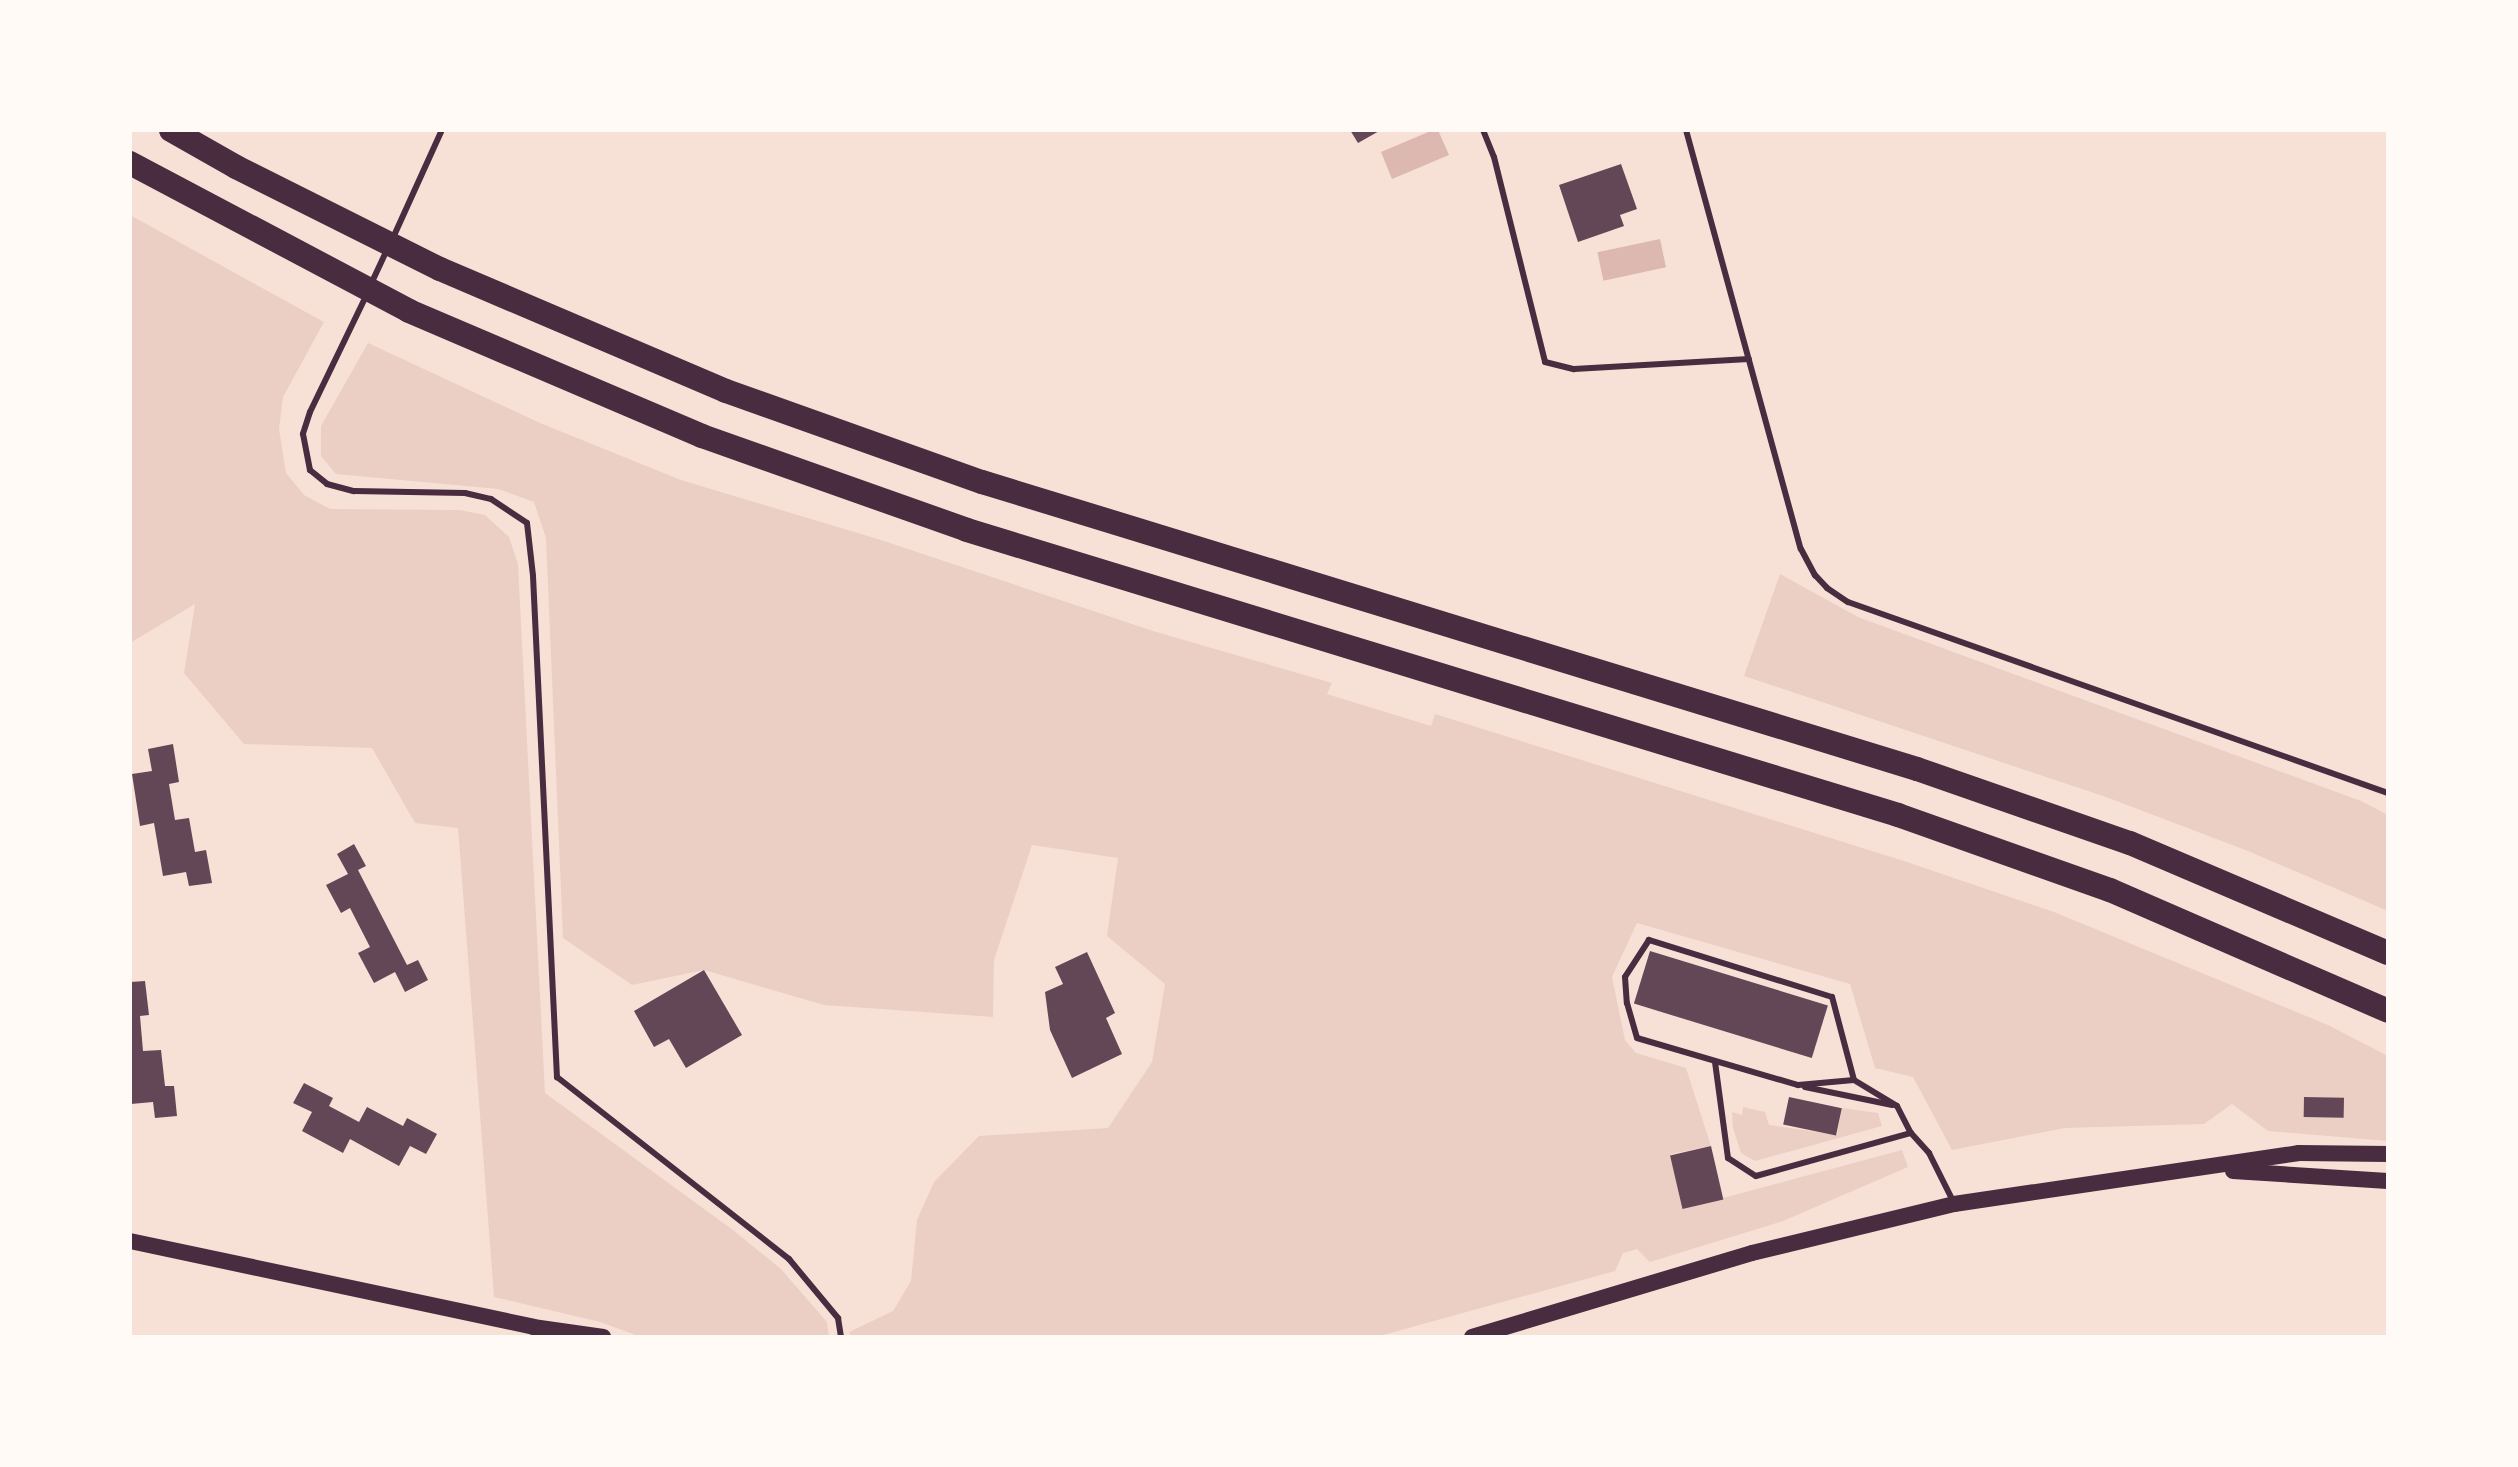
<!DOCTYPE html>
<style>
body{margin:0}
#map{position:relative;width:2518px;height:1467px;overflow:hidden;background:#f7e1d7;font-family:Raleway,sans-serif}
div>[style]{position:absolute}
.green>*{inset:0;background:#ebcfc5}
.water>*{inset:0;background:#dcb8b0;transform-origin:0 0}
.building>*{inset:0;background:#644757;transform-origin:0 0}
.service>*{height:6px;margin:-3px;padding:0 3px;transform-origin:3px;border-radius:3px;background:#4a2c40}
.secondary>*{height:16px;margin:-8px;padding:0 8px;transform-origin:8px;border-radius:8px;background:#4a2c40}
.motorway>*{height:24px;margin:-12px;padding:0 12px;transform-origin:12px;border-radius:12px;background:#4a2c40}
span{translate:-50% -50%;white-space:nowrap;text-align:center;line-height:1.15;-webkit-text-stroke:8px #fffaf5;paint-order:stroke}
.frame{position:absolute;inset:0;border:132px solid #fffaf5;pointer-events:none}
</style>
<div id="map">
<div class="green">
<div style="clip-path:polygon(130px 215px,324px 322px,283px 397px,279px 429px,286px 473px,304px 495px,330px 509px,460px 510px,485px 515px,509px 537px,518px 564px,545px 1093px,733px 1230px,781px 1269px,827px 1322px,829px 1337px,641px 1337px,600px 1322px,494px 1297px,458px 828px,415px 823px,372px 748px,244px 744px,184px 673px,195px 604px,130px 643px)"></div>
<div style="clip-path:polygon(368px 343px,540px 423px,681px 480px,881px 540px,1153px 631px,1332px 683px,1327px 694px,1431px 726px,1435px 714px,1907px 862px,2054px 912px,2328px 1025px,2388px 1056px,2388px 1141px,2268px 1131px,2232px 1104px,2204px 1124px,2065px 1128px,1952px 1150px,1913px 1077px,1875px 1068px,1850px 984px,1637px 923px,1612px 977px,1625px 1040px,1636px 1053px,1686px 1068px,1711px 1146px,1671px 1154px,1682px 1209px,1902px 1150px,1908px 1167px,1783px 1221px,1650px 1262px,1637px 1249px,1623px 1253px,1615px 1271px,1376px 1337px,851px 1337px,849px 1332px,893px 1311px,911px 1281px,917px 1220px,934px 1182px,979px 1136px,1108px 1128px,1152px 1062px,1165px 984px,1107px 936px,1118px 858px,1032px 845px,994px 960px,993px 1017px,824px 1005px,704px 970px,632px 985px,563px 938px,546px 538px,534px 502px,498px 489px,336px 474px,321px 456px,321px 426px)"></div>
<div style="clip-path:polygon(1780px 574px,1858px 617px,2361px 801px,2388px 815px,2388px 911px,2248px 851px,2106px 797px,1744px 676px)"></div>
<div style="clip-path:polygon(1743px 1107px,1765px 1112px,1769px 1125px,1837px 1135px,1842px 1108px,1878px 1113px,1882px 1126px,1755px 1161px,1741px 1153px,1733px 1128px,1732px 1112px,1742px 1115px)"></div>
</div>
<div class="water">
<div style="clip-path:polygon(1433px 130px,1438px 130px,1449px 155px,1392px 179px,1381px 152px)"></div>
<div style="left:1660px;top:239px;width:29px;height:64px;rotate:78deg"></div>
</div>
<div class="building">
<div style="clip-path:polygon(1350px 130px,1381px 130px,1358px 143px)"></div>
<div style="clip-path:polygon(1621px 164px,1637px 209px,1620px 215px,1624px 226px,1578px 242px,1559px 185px)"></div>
<div style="clip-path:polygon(173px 744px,179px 782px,169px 784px,175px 820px,189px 818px,195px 852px,206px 850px,212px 883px,189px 886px,186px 872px,163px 876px,154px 823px,140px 826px,132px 774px,152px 771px,148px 749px)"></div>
<div style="clip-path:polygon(354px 844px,366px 866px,358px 870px,407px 965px,418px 960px,428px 980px,405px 992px,395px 972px,374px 983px,358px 953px,370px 947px,350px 908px,341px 913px,326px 885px,348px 874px,337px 854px)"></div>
<div style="left:1650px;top:951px;width:186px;height:55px;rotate:17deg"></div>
<div style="clip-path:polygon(1087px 952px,1115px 1013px,1106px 1018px,1122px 1054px,1072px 1078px,1050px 1030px,1045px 992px,1063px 984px,1055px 967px)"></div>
<div style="clip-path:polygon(704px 970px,742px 1035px,686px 1068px,669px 1039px,654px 1047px,634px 1011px)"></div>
<div style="clip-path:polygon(145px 981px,149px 1015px,140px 1016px,143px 1051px,161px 1050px,165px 1086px,174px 1086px,177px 1116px,155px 1118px,153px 1102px,131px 1104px,130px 982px)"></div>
<div style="clip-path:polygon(304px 1083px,333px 1098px,329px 1106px,359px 1122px,367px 1107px,403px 1126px,407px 1118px,437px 1134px,426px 1154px,410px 1146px,399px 1166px,350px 1139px,343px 1153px,302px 1131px,312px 1112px,293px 1103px)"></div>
<div style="left:1789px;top:1097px;width:54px;height:28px;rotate:12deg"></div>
<div style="left:2304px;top:1097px;width:40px;height:20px;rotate:1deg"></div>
<div style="left:1711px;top:1146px;width:55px;height:42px;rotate:77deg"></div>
</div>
<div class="service">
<div style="left:1483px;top:130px;width:29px;rotate:68deg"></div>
<div style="left:1494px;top:157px;width:211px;rotate:76deg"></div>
<div style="left:1545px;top:362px;width:30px;rotate:14deg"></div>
<div style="left:1574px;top:369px;width:175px;rotate:-3.3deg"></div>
<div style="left:1686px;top:130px;width:434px;rotate:74.7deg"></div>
<div style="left:1801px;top:549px;width:30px;rotate:62deg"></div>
<div style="left:1815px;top:575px;width:18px;rotate:47deg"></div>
<div style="left:1827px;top:588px;width:25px;rotate:34deg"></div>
<div style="left:1848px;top:602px;width:573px;rotate:19.48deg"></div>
<div style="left:392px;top:240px;width:121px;rotate:-65.6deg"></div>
<div style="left:371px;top:284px;width:38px;rotate:-65deg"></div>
<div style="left:367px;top:294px;width:131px;rotate:115.8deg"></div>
<div style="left:310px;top:412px;width:23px;rotate:108deg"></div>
<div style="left:303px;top:434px;width:37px;rotate:79deg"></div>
<div style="left:310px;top:470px;width:22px;rotate:39deg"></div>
<div style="left:327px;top:484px;width:28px;rotate:15deg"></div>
<div style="left:354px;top:491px;width:111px;rotate:1deg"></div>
<div style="left:465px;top:493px;width:27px;rotate:13deg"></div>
<div style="left:491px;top:499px;width:43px;rotate:33.7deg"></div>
<div style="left:527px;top:523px;width:53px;rotate:83.5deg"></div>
<div style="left:533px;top:576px;width:502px;rotate:87.26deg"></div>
<div style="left:557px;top:1077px;width:295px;rotate:38.1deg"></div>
<div style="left:789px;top:1259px;width:77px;rotate:50.3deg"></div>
<div style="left:838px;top:1318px;width:19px;rotate:81deg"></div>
<div style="left:1715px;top:1062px;width:97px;rotate:82.3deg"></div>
<div style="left:1728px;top:1158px;width:33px;rotate:33deg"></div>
<div style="left:1756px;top:1176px;width:161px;rotate:-15.5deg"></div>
<div style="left:1854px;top:1080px;width:86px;rotate:-104.8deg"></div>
<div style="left:1832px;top:997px;width:192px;rotate:-162.7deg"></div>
<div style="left:1649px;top:940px;width:44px;rotate:123deg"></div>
<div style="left:1625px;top:977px;width:26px;rotate:86deg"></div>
<div style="left:1627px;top:1003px;width:36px;rotate:74deg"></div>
<div style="left:1637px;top:1038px;width:168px;rotate:16.3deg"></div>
<div style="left:1798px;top:1085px;width:56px;rotate:-5.1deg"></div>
<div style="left:1854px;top:1080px;width:50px;rotate:31.2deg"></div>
<div style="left:1897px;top:1106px;width:30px;rotate:63deg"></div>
<div style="left:1911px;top:1133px;width:27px;rotate:48deg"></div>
<div style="left:1929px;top:1153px;width:56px;rotate:63.4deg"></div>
<div style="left:1805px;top:1087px;width:89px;rotate:11.7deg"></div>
</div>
<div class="secondary">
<div style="left:2233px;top:1171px;width:155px;rotate:3.7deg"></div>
<div style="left:130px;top:1241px;width:412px;rotate:12deg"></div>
<div style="left:533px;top:1327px;width:71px;rotate:8.1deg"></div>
<div style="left:1472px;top:1337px;width:292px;rotate:-16.7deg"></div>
<div style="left:1752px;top:1253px;width:208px;rotate:-13.6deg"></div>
<div style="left:1954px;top:1204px;width:349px;rotate:-8.4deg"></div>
<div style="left:2299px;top:1153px;width:89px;rotate:0.6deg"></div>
</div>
<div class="motorway">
<div style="left:171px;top:130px;width:75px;rotate:29.6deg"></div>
<div style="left:236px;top:167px;width:228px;rotate:26.6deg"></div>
<div style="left:440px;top:269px;width:311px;rotate:23.1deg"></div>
<div style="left:726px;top:391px;width:272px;rotate:19.6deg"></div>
<div style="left:982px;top:482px;width:978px;rotate:17.06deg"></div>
<div style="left:1917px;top:769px;width:225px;rotate:19.2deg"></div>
<div style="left:2130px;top:843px;width:280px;rotate:23.1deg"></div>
<div style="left:130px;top:163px;width:316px;rotate:27.9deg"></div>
<div style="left:409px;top:311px;width:319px;rotate:23.1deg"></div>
<div style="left:702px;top:436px;width:281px;rotate:19.5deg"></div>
<div style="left:967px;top:530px;width:974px;rotate:17.02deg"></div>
<div style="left:1898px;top:815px;width:225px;rotate:19.5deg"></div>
<div style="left:2110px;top:890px;width:303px;rotate:23.5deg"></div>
</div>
<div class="frame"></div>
</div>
